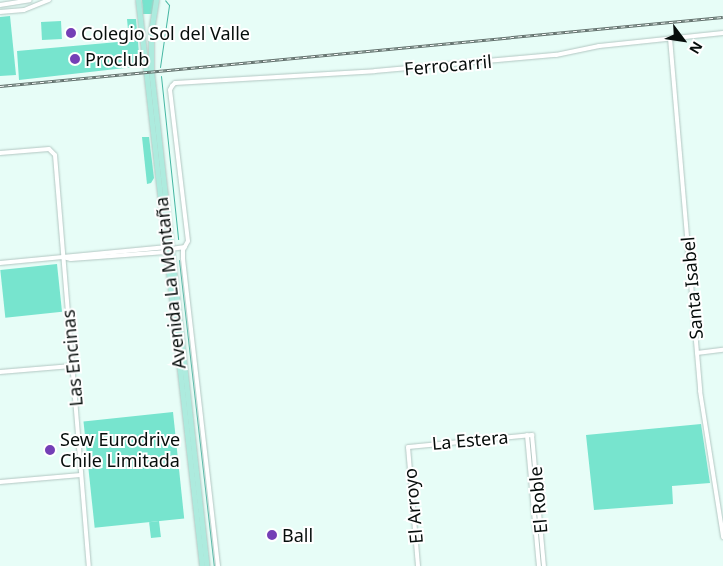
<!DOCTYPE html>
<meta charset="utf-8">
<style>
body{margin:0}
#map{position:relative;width:723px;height:566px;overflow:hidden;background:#e7fdf7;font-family:"Noto Sans",sans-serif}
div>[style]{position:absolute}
.green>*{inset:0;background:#77e4ce;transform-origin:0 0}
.stream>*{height:1px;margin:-0.5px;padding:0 0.5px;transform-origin:0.5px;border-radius:0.5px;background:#45b6a2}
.roads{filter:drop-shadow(0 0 1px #b2c7c2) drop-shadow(0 0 1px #b2c7c2)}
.minor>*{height:4px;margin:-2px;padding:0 2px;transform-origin:2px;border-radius:2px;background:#fff}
.major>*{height:5px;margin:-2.5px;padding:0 2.5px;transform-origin:2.5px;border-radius:2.5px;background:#adebde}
.rail>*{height:3px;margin-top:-1.5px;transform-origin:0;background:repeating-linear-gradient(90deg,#fff 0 4px,#62706c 0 8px);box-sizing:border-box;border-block:1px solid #62706c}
.dots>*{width:14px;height:14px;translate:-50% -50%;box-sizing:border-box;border:2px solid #fff;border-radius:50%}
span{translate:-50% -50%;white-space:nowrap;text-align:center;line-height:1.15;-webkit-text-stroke:4px #fff;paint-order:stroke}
.poi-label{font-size:18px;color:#060d0b}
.left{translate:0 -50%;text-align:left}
.street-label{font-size:18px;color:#060d0b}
.north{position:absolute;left:658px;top:15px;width:50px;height:50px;-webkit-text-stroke:4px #fff;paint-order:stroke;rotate:121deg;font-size:14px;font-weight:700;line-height:20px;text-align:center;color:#060d0b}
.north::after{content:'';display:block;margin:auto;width:18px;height:22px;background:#060d0b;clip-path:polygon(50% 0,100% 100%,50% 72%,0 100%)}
</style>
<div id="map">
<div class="green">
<div style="clip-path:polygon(142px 0,156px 0,152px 14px,143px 14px)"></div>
<div style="clip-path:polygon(10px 16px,16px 75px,0 76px,0 17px)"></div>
<div style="clip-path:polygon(127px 19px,136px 19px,140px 65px,134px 64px,134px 67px,19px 80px,17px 51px,129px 41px)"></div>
<div style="left:61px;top:21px;width:18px;height:20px;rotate:87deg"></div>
<div style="clip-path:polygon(142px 137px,149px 137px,154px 178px,151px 183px,147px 184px)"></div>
<div style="left:57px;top:264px;width:48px;height:57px;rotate:84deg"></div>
<div style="left:173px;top:412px;width:107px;height:90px;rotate:84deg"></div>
<div style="clip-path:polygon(701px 424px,710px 483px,672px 486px,673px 504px,594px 510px,586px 435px)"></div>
<div style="left:159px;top:521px;width:16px;height:10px;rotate:83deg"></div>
</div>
<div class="stream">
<div style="left:160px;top:67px;width:63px;rotate:-81.7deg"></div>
<div style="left:169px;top:5px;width:6px;rotate:-129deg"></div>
<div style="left:161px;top:76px;width:164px;rotate:84deg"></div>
<div style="left:179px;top:260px;width:308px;rotate:83.5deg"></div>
</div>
<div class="roads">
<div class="minor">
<div style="left:0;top:5px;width:30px;rotate:-9deg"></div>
<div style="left:0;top:12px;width:24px;rotate:-5deg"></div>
<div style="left:24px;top:10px;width:27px;rotate:-22deg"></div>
<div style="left:670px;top:38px;width:354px;rotate:85.1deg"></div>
<div style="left:700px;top:391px;width:148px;rotate:81deg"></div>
<div style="left:0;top:153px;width:49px;rotate:-4.7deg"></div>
<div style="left:49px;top:149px;width:8px;rotate:45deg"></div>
<div style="left:55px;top:155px;width:412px;rotate:85.3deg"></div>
<div style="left:63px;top:257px;width:8px;rotate:14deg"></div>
<div style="left:71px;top:259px;width:95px;rotate:-4.2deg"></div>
<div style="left:166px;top:252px;width:6px;rotate:-31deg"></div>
<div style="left:171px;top:249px;width:14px;rotate:-8deg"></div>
<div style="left:0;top:263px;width:168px;rotate:-5.5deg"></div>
<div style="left:697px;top:353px;width:26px;rotate:-7deg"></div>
<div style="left:0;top:372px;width:72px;rotate:-4.8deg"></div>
<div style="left:527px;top:435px;width:132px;rotate:84.8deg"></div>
<div style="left:0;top:482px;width:81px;rotate:-4.9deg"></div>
<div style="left:218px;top:566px;width:310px;rotate:-96.5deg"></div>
<div style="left:183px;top:258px;width:8px;rotate:-90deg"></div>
<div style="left:183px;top:250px;width:10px;rotate:-61deg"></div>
<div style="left:188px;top:241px;width:152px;rotate:-96.8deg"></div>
<div style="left:170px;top:90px;width:4px;rotate:-63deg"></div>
<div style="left:172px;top:86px;width:4px;rotate:-45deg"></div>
<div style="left:175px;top:83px;width:200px;rotate:-3.4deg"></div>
<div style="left:375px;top:71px;width:182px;rotate:-5.1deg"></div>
<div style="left:556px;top:55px;width:44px;rotate:-11.8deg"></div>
<div style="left:599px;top:46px;width:125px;rotate:-6deg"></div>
<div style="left:418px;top:566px;width:119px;rotate:-94.8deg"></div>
<div style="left:408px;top:447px;width:125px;rotate:-5.5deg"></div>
<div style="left:532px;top:435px;width:132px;rotate:84.8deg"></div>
</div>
<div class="major">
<div style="left:138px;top:0;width:570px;rotate:83.55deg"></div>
<div style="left:156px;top:0;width:32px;rotate:99deg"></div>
<div style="left:151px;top:32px;width:38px;rotate:90deg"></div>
<div style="left:151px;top:70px;width:499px;rotate:83.6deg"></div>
</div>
</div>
<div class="rail">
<div style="left:0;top:86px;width:726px;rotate:-5.45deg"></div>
</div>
<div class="dots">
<div style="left:71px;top:33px;background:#743fb6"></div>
<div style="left:75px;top:59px;background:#743fb6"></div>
<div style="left:50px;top:450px;background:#743fb6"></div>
<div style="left:272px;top:535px;background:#743fb6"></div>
</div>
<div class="poi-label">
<span class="left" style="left:81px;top:33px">Colegio Sol del Valle</span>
<span class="left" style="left:85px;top:59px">Proclub</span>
<span class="left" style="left:60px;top:450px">Sew Eurodrive<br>Chile Limitada</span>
<span class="left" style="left:282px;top:535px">Ball</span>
</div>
<div class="street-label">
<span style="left:448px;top:65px;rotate:-5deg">Ferrocarril</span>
<span style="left:170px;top:283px;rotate:-96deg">Avenida La Montaña</span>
<span style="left:692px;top:288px;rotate:-95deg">Santa Isabel</span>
<span style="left:72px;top:358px;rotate:-95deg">Las Encinas</span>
<span style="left:470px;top:440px;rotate:-5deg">La Estera</span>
<span style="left:538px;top:500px;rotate:-95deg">El Roble</span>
<span style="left:413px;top:506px;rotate:-95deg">El Arroyo</span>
</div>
<div class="north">N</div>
</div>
